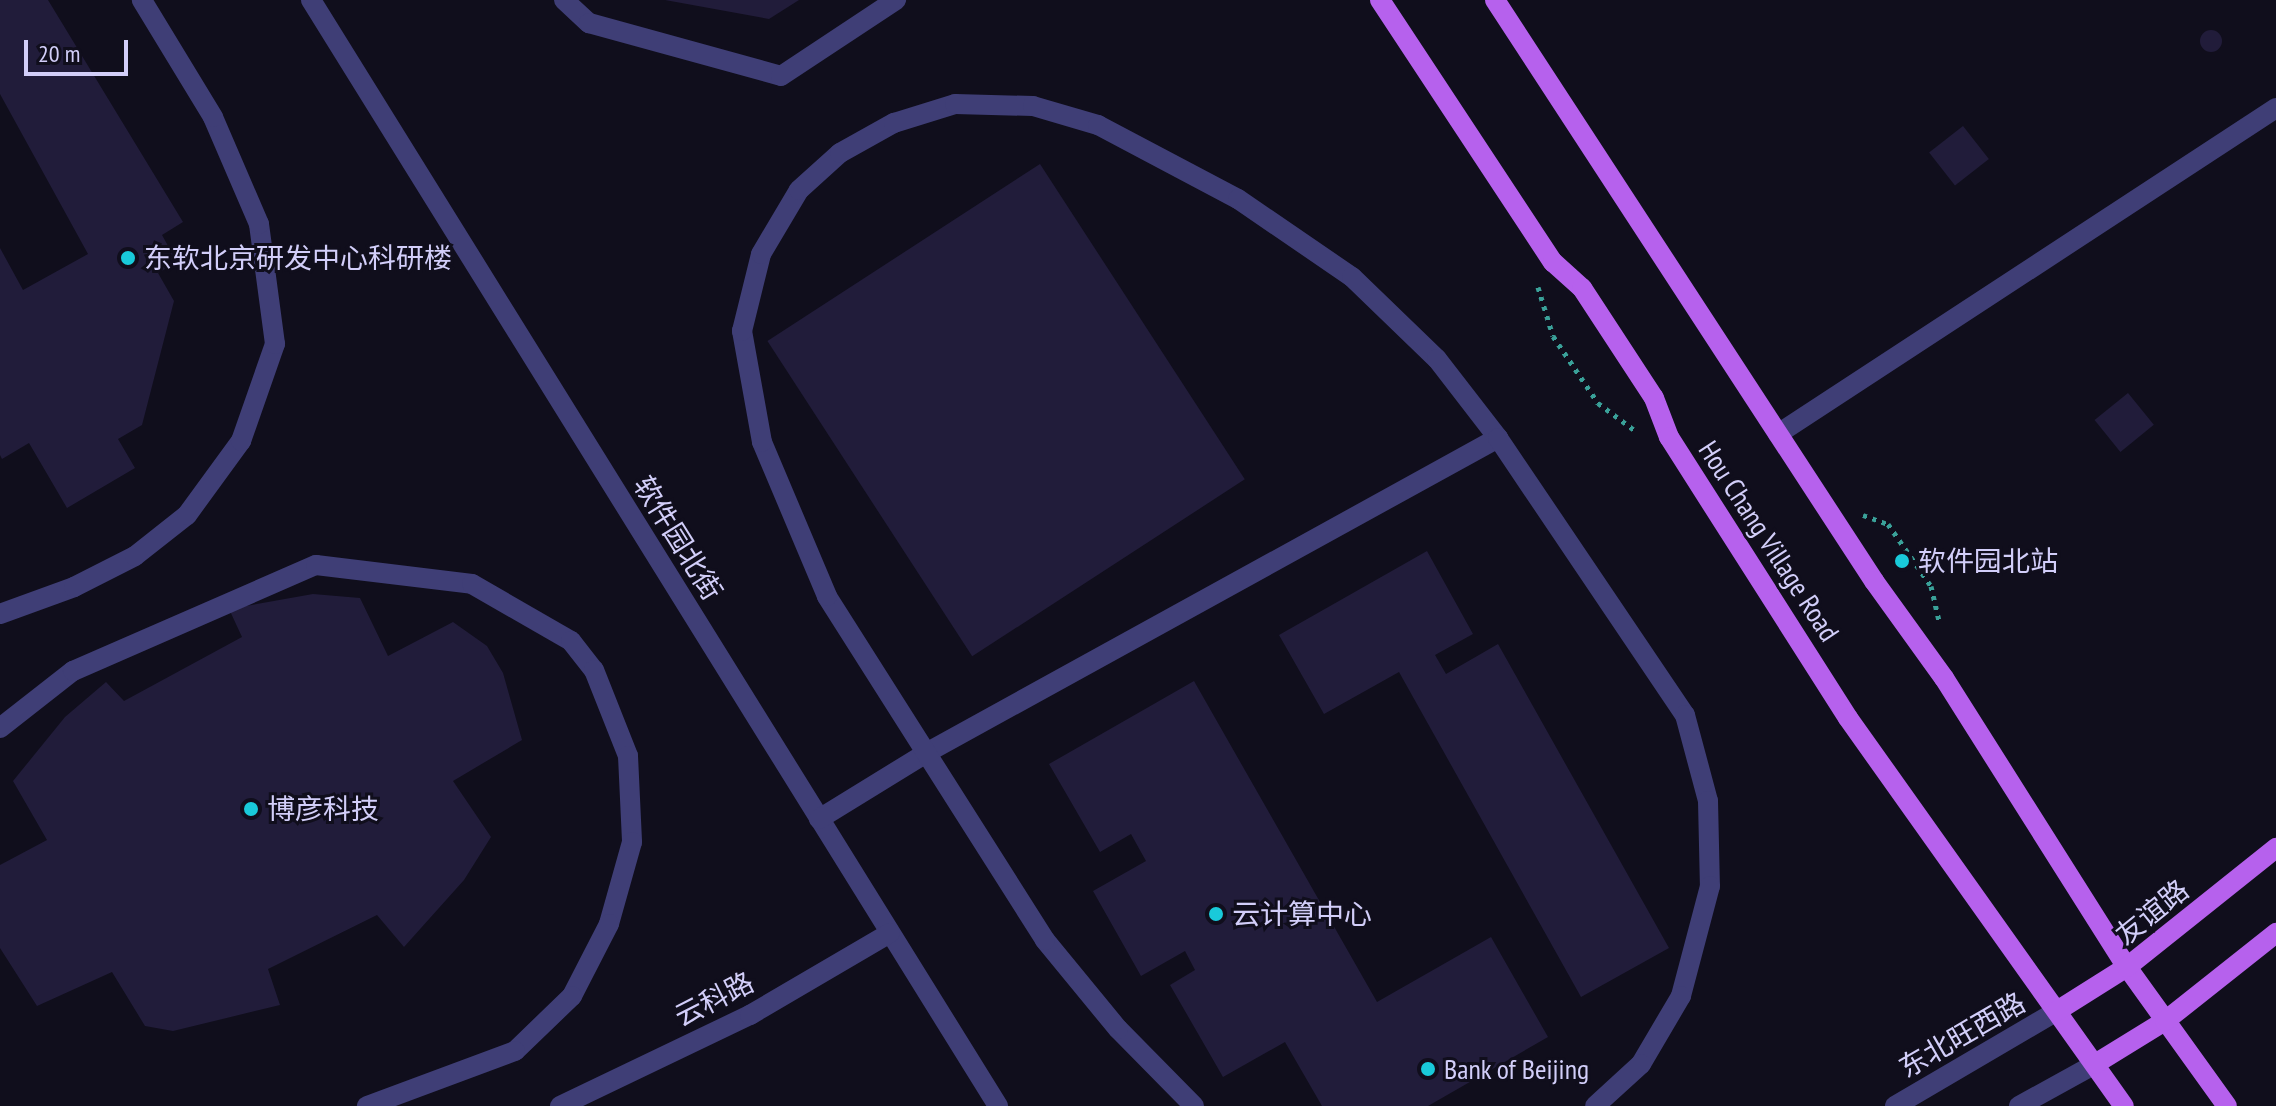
<!DOCTYPE html>
<meta charset="utf-8">
<style>
body{margin:0}
#map{position:relative;width:2276px;height:1106px;overflow:hidden;background:#100e1c;font-family:"PT Sans Narrow","Noto Sans SC",sans-serif}
div>[style]{position:absolute}
.building>*{inset:0;background:#211c3a;transform-origin:0 0}
.round{border-radius:50%}
.path>*{height:5px;margin-top:-2.5px;transform-origin:0;background:repeating-linear-gradient(90deg,#3aa199 0 4px,transparent 0 10px)}
.minor>*{height:20px;margin:-10px;padding:0 10px;transform-origin:10px;border-radius:10px;background:#3f3e76}
.major>*{height:20px;margin:-10px;padding:0 10px;transform-origin:10px;border-radius:10px;background:#b661ed}
.dots>*{width:22px;height:22px;translate:-50% -50%;box-sizing:border-box;border:4px solid #100e1c;border-radius:50%}
span{translate:-50% -50%;white-space:nowrap;text-align:center;line-height:1.15;-webkit-text-stroke:6px #100e1c;paint-order:stroke}
.poi-label{font-size:28px;color:#d2cef9}
.left{translate:0 -50%;text-align:left}
.street-label{font-size:28px;color:#d2cef9}
.scale{position:absolute;left:24px;top:40px;width:104px;height:36px;box-sizing:border-box;border:4px solid #d2cef9;border-top:0;padding-left:10px;font-size:24px;line-height:28px;white-space:nowrap;color:#d2cef9;-webkit-text-stroke:6px #100e1c;paint-order:stroke}
</style>
<div id="map">
<div class="building">
<div style="clip-path:polygon(0 0,48px 0,183px 222px,162px 235px,177px 262px,158px 273px,174px 301px,142px 425px,118px 439px,135px 468px,67px 508px,29px 443px,2px 459px,0 455px,0 248px,23px 290px,88px 254px,0 94px)"></div>
<div style="clip-path:polygon(665px 0,799px 0,769px 19px)"></div>
<div class="round" style="left:2200px;top:30px;width:22px;height:22px"></div>
<div style="left:1963px;top:126px;width:42px;height:43px;rotate:52deg"></div>
<div style="left:1040px;top:164px;width:376px;height:325px;rotate:57deg"></div>
<div style="left:2128px;top:393px;width:41px;height:43px;rotate:51deg"></div>
<div style="clip-path:polygon(1427px 551px,1473px 634px,1435px 655px,1446px 674px,1498px 644px,1669px 948px,1581px 997px,1399px 672px,1324px 714px,1279px 635px)"></div>
<div style="clip-path:polygon(313px 594px,360px 598px,388px 656px,453px 622px,487px 646px,503px 673px,522px 740px,453px 781px,491px 837px,464px 880px,404px 947px,377px 915px,268px 969px,280px 1005px,173px 1031px,145px 1026px,112px 972px,37px 1006px,0 948px,0 865px,47px 840px,13px 781px,65px 717px,106px 682px,124px 701px,242px 637px,229px 609px)"></div>
<div style="clip-path:polygon(1194px 681px,1377px 1002px,1491px 937px,1548px 1037px,1428px 1106px,1322px 1106px,1285px 1042px,1223px 1077px,1170px 985px,1195px 970px,1185px 951px,1141px 976px,1093px 891px,1146px 861px,1131px 834px,1100px 852px,1049px 764px)"></div>
</div>
<div class="path">
<div style="left:1538px;top:287px;width:51px;rotate:73deg"></div>
<div style="left:1553px;top:336px;width:81px;rotate:56.1deg"></div>
<div style="left:1598px;top:403px;width:49px;rotate:36.6deg"></div>
<div style="left:1863px;top:515px;width:27px;rotate:20deg"></div>
<div style="left:1888px;top:524px;width:75px;rotate:55.3deg"></div>
<div style="left:1931px;top:586px;width:36px;rotate:77deg"></div>
</div>
<div class="minor">
<div style="left:311px;top:0;width:1302px;rotate:58.15deg"></div>
<div style="left:564px;top:0;width:34px;rotate:43deg"></div>
<div style="left:589px;top:23px;width:199px;rotate:15.4deg"></div>
<div style="left:781px;top:76px;width:138px;rotate:-33.5deg"></div>
<div style="left:1778px;top:434px;width:595px;rotate:-33.21deg"></div>
<div style="left:0;top:614px;width:79px;rotate:-20deg"></div>
<div style="left:74px;top:587px;width:68px;rotate:-26.9deg"></div>
<div style="left:135px;top:556px;width:66px;rotate:-38.3deg"></div>
<div style="left:187px;top:515px;width:92px;rotate:-53.9deg"></div>
<div style="left:241px;top:441px;width:103px;rotate:-70.7deg"></div>
<div style="left:275px;top:344px;width:121px;rotate:-97.6deg"></div>
<div style="left:259px;top:224px;width:116px;rotate:-113.3deg"></div>
<div style="left:213px;top:117px;width:137px;rotate:-121.3deg"></div>
<div style="left:0;top:728px;width:93px;rotate:-38deg"></div>
<div style="left:73px;top:671px;width:265px;rotate:-23.6deg"></div>
<div style="left:316px;top:565px;width:157px;rotate:6.9deg"></div>
<div style="left:472px;top:584px;width:114px;rotate:29.9deg"></div>
<div style="left:571px;top:641px;width:37px;rotate:52deg"></div>
<div style="left:594px;top:670px;width:92px;rotate:68.4deg"></div>
<div style="left:628px;top:756px;width:86px;rotate:87.3deg"></div>
<div style="left:632px;top:842px;width:85px;rotate:105.7deg"></div>
<div style="left:609px;top:924px;width:81px;rotate:117.2deg"></div>
<div style="left:572px;top:996px;width:79px;rotate:136deg"></div>
<div style="left:515px;top:1051px;width:158px;rotate:159.6deg"></div>
<div style="left:819px;top:819px;width:128px;rotate:-31.6deg"></div>
<div style="left:928px;top:752px;width:651px;rotate:-28.85deg"></div>
<div style="left:560px;top:1106px;width:211px;rotate:-25.6deg"></div>
<div style="left:750px;top:1015px;width:162px;rotate:-30.4deg"></div>
<div style="left:1194px;top:1106px;width:108px;rotate:-134.6deg"></div>
<div style="left:1118px;top:1029px;width:115px;rotate:-129.4deg"></div>
<div style="left:1045px;top:940px;width:407px;rotate:-122.4deg"></div>
<div style="left:827px;top:596px;width:167px;rotate:-112.9deg"></div>
<div style="left:762px;top:442px;width:113px;rotate:-100.2deg"></div>
<div style="left:742px;top:331px;width:79px;rotate:-76.1deg"></div>
<div style="left:761px;top:254px;width:74px;rotate:-59.3deg"></div>
<div style="left:799px;top:190px;width:55px;rotate:-42.1deg"></div>
<div style="left:840px;top:153px;width:62px;rotate:-29.1deg"></div>
<div style="left:894px;top:123px;width:64px;rotate:-17.3deg"></div>
<div style="left:955px;top:104px;width:78px;rotate:1.5deg"></div>
<div style="left:1033px;top:106px;width:68px;rotate:16.3deg"></div>
<div style="left:1098px;top:125px;width:158px;rotate:27.9deg"></div>
<div style="left:1238px;top:199px;width:138px;rotate:34.4deg"></div>
<div style="left:1352px;top:277px;width:118px;rotate:44deg"></div>
<div style="left:1437px;top:359px;width:100px;rotate:52.3deg"></div>
<div style="left:1498px;top:438px;width:334px;rotate:56deg"></div>
<div style="left:1685px;top:715px;width:89px;rotate:75deg"></div>
<div style="left:1708px;top:801px;width:85px;rotate:88.7deg"></div>
<div style="left:1710px;top:886px;width:114px;rotate:104.8deg"></div>
<div style="left:1681px;top:996px;width:79px;rotate:120.5deg"></div>
<div style="left:1641px;top:1064px;width:62px;rotate:137.6deg"></div>
<div style="left:1895px;top:1106px;width:188px;rotate:-30.4deg"></div>
<div style="left:2019px;top:1106px;width:87px;rotate:-28.9deg"></div>
</div>
<div class="major">
<div style="left:1380px;top:0;width:314px;rotate:56.6deg"></div>
<div style="left:1553px;top:262px;width:39px;rotate:42deg"></div>
<div style="left:1582px;top:288px;width:131px;rotate:56.8deg"></div>
<div style="left:1654px;top:398px;width:42px;rotate:69deg"></div>
<div style="left:1669px;top:437px;width:333px;rotate:57.5deg"></div>
<div style="left:1848px;top:718px;width:476px;rotate:54.6deg"></div>
<div style="left:1495px;top:0;width:694px;rotate:56.88deg"></div>
<div style="left:1874px;top:581px;width:120px;rotate:54.2deg"></div>
<div style="left:1944px;top:678px;width:342px;rotate:57.7deg"></div>
<div style="left:2127px;top:967px;width:171px;rotate:54.3deg"></div>
<div style="left:2057px;top:1011px;width:83px;rotate:-32.2deg"></div>
<div style="left:2127px;top:967px;width:191px;rotate:-38.6deg"></div>
<div style="left:2095px;top:1064px;width:82px;rotate:-31.6deg"></div>
<div style="left:2165px;top:1021px;width:142px;rotate:-38.4deg"></div>
</div>
<div class="dots">
<div style="left:128px;top:258px;background:#19cada"></div>
<div style="left:1902px;top:561px;background:#19cada"></div>
<div style="left:251px;top:809px;background:#19cada"></div>
<div style="left:1216px;top:914px;background:#19cada"></div>
<div style="left:1428px;top:1069px;background:#19cada"></div>
</div>
<div class="poi-label">
<span class="left" style="left:144px;top:258px">东软北京研发中心科研楼</span>
<span class="left" style="left:1918px;top:561px">软件园北站</span>
<span class="left" style="left:267px;top:809px">博彦科技</span>
<span class="left" style="left:1232px;top:914px">云计算中心</span>
<span class="left" style="left:1444px;top:1069px">Bank of Beijing</span>
</div>
<div class="street-label">
<span style="left:678px;top:538px;rotate:58deg">软件园北街</span>
<span style="left:1769px;top:541px;rotate:57deg">Hou Chang Village Road</span>
<span style="left:2152px;top:912px;rotate:-39deg">友谊路</span>
<span style="left:714px;top:999px;rotate:-27deg">云科路</span>
<span style="left:1962px;top:1035px;rotate:-30deg">东北旺西路</span>
</div>
<div class="scale">20 m</div>
</div>
